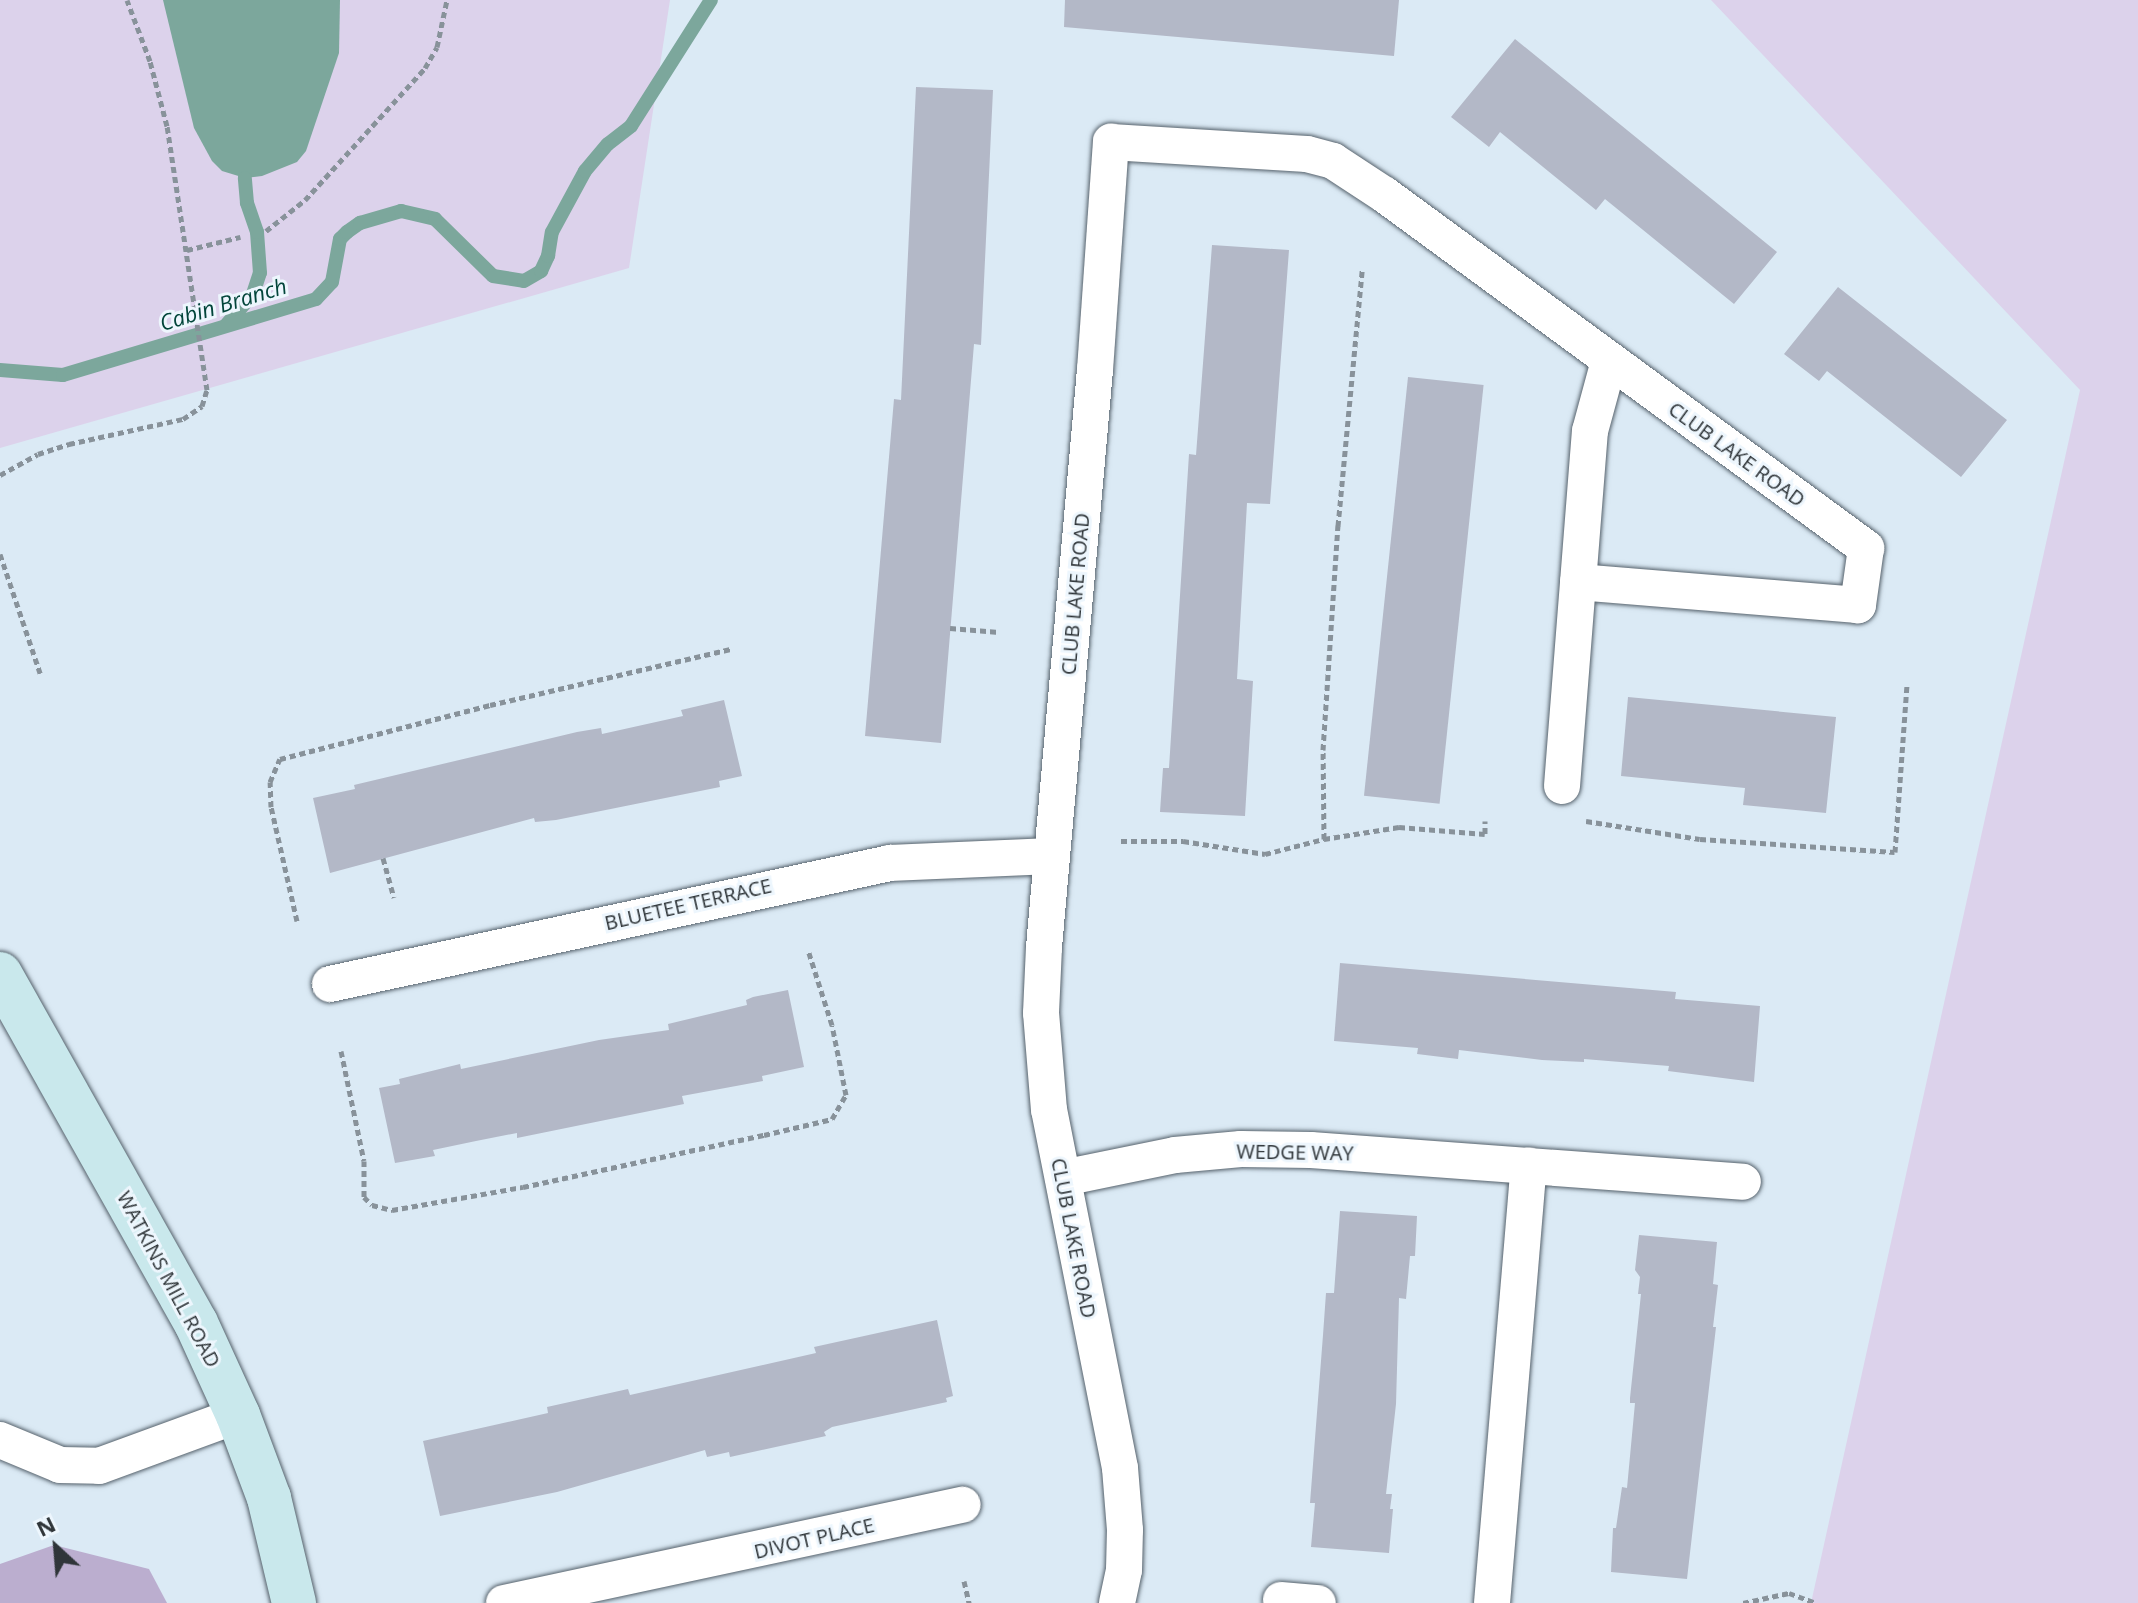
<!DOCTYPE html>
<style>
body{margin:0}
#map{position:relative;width:2138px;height:1603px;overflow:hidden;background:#dbeaf5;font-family:"Open Sans",sans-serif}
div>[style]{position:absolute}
.green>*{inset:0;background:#dcd2eb}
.forest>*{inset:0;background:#bbaecf}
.water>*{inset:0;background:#7ca79c}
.stream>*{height:14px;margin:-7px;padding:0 7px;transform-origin:7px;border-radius:7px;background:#7ca79c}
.building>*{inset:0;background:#b3b8c7;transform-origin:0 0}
.path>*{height:5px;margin-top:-2.5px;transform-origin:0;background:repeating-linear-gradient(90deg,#88929a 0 6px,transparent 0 10px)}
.roads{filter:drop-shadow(0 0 2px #56626c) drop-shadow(0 0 2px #56626c)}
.street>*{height:36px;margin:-18px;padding:0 18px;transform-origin:18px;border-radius:18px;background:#fff}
.secondary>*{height:44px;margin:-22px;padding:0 22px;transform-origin:22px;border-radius:22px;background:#c9e8ec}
span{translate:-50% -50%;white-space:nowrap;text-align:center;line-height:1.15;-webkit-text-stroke:6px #edf6fd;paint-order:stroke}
.street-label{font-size:20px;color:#2f3539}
.water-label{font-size:22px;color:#02453a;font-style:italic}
.north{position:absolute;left:16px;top:1507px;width:80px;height:80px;-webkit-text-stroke:6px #edf6fd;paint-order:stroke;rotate:334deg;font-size:22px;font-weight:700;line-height:32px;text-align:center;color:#2f3539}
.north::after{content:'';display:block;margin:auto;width:28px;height:36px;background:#2f3539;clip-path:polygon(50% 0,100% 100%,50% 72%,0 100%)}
</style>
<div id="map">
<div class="green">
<div style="clip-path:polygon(0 0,670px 0,629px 268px,0 448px)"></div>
<div style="clip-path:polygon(1711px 0,2138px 0,2138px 1603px,1811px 1603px,2080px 390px)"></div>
</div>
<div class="forest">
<div style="clip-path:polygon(54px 1545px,149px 1569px,167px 1603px,0 1603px,0 1564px)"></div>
</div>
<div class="water">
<div style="clip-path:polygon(163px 0,340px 0,339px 53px,306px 151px,297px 162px,262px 176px,245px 178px,222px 171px,212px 161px,194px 128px)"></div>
</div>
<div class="stream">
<div style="left:226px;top:325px;width:41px;rotate:-48.9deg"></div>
<div style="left:253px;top:294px;width:22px;rotate:-72deg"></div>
<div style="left:260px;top:273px;width:41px;rotate:-94.2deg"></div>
<div style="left:257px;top:232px;width:31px;rotate:-109deg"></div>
<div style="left:247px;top:203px;width:25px;rotate:-95deg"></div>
<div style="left:0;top:370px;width:63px;rotate:4.5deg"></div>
<div style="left:63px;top:375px;width:264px;rotate:-16.7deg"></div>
<div style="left:316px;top:299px;width:23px;rotate:-47deg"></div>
<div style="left:332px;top:282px;width:44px;rotate:-79.5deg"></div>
<div style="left:340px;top:239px;width:10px;rotate:-45deg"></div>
<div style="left:347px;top:232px;width:16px;rotate:-35deg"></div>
<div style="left:360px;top:223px;width:43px;rotate:-16.3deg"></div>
<div style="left:401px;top:211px;width:35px;rotate:13deg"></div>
<div style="left:435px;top:219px;width:81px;rotate:44.5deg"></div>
<div style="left:493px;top:276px;width:31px;rotate:9deg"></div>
<div style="left:524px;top:281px;width:20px;rotate:-30deg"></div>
<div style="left:541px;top:271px;width:17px;rotate:-65deg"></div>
<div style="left:548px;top:256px;width:24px;rotate:-81deg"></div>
<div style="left:552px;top:232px;width:69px;rotate:-61.6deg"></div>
<div style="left:585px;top:171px;width:35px;rotate:-50deg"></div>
<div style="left:608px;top:144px;width:29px;rotate:-38deg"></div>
<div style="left:631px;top:126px;width:149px;rotate:-57.6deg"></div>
</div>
<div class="building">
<div style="clip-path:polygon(1065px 0,1399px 0,1394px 56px,1064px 27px)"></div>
<div style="clip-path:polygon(1515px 39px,1777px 252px,1734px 304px,1605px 199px,1596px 210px,1500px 132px,1489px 147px,1451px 117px)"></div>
<div style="clip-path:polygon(916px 87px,993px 90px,981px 345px,974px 344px,941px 743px,865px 736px,894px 399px,901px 400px)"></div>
<div style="clip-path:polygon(1212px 245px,1289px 250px,1270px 504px,1247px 503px,1237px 679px,1253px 681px,1245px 816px,1160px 812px,1163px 768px,1169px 768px,1189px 454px,1196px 455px)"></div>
<div style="clip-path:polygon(1838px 287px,2007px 420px,1961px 477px,1827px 371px,1819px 381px,1784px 354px)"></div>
<div style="left:1408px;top:377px;width:76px;height:421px;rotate:6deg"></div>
<div style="clip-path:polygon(1628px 697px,1836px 717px,1826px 813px,1743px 805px,1745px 788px,1621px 776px)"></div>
<div style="clip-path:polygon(724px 700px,742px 776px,719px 781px,720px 787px,556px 820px,535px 822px,534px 818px,330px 873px,313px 798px,355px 789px,354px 785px,577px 732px,601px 728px,602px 734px,683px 716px,681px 710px)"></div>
<div style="clip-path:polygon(1340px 963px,1676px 992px,1675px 999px,1760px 1006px,1754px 1082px,1668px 1071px,1669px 1066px,1584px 1059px,1584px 1062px,1542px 1060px,1459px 1050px,1458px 1059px,1417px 1054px,1418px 1048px,1334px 1041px)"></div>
<div style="clip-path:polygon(788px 990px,804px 1067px,762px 1076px,763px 1081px,682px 1096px,684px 1104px,517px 1138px,517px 1133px,476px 1141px,433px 1150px,435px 1156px,395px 1163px,379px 1088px,400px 1084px,399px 1079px,460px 1064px,461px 1069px,599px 1040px,669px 1030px,668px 1024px,747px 1005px,746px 1000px,753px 997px)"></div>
<div style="clip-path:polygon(1340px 1211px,1417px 1216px,1415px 1256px,1410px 1256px,1406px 1299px,1399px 1298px,1396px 1404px,1386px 1494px,1392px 1494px,1390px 1509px,1393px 1509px,1389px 1553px,1311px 1547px,1315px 1503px,1310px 1503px,1323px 1335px,1326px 1293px,1334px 1293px)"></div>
<div style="clip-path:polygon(1639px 1235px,1717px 1242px,1713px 1284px,1718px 1285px,1713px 1327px,1716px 1327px,1687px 1579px,1611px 1572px,1613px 1528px,1616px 1528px,1622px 1487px,1627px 1488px,1635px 1403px,1630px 1403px,1630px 1398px,1641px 1294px,1638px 1294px,1640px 1277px,1635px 1270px)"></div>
<div style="clip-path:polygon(937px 1320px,953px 1396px,946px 1398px,947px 1402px,832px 1427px,824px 1432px,826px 1436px,730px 1457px,729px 1452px,707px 1457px,705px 1450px,557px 1492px,440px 1516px,423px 1441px,548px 1413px,547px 1407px,628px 1389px,630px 1395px,816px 1353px,814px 1347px)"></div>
</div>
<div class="path">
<div style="left:266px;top:231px;width:50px;rotate:-38.5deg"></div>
<div style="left:305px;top:200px;width:178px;rotate:-47.7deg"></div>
<div style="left:425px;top:68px;width:24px;rotate:-60deg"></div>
<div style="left:437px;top:47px;width:48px;rotate:-78deg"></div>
<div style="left:187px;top:250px;width:55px;rotate:-13.8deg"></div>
<div style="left:0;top:475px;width:43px;rotate:-28.9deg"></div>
<div style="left:38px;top:454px;width:33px;rotate:-18deg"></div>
<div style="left:69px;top:444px;width:117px;rotate:-12.4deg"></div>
<div style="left:183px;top:419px;width:23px;rotate:-34deg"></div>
<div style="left:202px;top:406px;width:17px;rotate:-73deg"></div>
<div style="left:207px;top:390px;width:267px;rotate:-98.6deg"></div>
<div style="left:167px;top:126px;width:67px;rotate:-104.7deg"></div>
<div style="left:150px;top:61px;width:65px;rotate:-110.7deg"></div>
<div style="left:0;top:554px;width:126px;rotate:71.4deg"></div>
<div style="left:950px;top:628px;width:49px;rotate:4.7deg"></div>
<div style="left:1586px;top:821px;width:115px;rotate:9deg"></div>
<div style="left:1700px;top:839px;width:195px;rotate:3.8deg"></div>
<div style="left:1895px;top:852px;width:166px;rotate:-85.9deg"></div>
<div style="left:1324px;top:839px;width:89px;rotate:-90.6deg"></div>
<div style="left:1323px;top:750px;width:225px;rotate:-86.2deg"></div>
<div style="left:1338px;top:526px;width:257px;rotate:-84.6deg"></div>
<div style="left:1121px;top:841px;width:62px"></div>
<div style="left:1183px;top:841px;width:83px;rotate:9deg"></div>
<div style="left:1265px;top:854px;width:61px;rotate:-14.3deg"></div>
<div style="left:1324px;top:839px;width:76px;rotate:-9.1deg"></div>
<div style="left:1399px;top:827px;width:86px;rotate:4.7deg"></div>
<div style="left:1485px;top:834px;width:13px;rotate:-90deg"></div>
<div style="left:383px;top:858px;width:41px;rotate:74.6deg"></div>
<div style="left:297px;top:921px;width:117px;rotate:-102.8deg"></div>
<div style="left:271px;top:807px;width:25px;rotate:-92deg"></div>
<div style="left:270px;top:782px;width:25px;rotate:-67deg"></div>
<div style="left:280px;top:759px;width:217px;rotate:-14.4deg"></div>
<div style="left:490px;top:705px;width:247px;rotate:-13.1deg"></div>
<div style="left:341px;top:1051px;width:112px;rotate:78.2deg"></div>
<div style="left:364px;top:1161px;width:36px;rotate:90deg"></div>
<div style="left:364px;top:1197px;width:11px;rotate:45deg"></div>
<div style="left:372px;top:1205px;width:21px;rotate:14deg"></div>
<div style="left:392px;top:1210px;width:133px;rotate:-10deg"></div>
<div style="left:523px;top:1187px;width:247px;rotate:-12.2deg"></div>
<div style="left:764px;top:1135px;width:70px;rotate:-13.2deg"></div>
<div style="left:832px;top:1119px;width:28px;rotate:-60deg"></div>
<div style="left:846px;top:1095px;width:71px;rotate:-101.3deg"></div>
<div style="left:832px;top:1025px;width:79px;rotate:-107.7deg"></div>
<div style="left:964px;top:1581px;width:23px;rotate:77deg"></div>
<div style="left:1743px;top:1603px;width:47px;rotate:-12.3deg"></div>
<div style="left:1789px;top:1593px;width:30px;rotate:20deg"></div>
</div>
<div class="roads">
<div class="street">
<div style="left:1562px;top:786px;width:356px;rotate:-85.5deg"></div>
<div style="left:1590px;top:431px;width:73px;rotate:-74.8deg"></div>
<div style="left:330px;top:984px;width:573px;rotate:-12.19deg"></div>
<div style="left:890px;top:863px;width:161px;rotate:-2.5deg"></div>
<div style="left:1063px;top:1178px;width:114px;rotate:-11.6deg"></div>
<div style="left:1175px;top:1155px;width:66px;rotate:-5.2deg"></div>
<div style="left:1241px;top:1149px;width:70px;rotate:0.8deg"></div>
<div style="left:1311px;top:1150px;width:433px;rotate:4.2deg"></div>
<div style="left:0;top:1440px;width:65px;rotate:22.6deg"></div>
<div style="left:60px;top:1465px;width:39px;rotate:1deg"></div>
<div style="left:99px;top:1466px;width:148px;rotate:-20.1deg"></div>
<div style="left:1281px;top:1600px;width:37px;rotate:5deg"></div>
<div style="left:504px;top:1603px;width:469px;rotate:-12.1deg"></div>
<div style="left:1117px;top:1603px;width:34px;rotate:-78deg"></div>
<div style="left:1124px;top:1570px;width:40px;rotate:-88.6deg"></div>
<div style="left:1125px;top:1530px;width:62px;rotate:-94.6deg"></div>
<div style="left:1120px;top:1468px;width:365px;rotate:-101.2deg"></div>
<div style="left:1049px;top:1110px;width:97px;rotate:-94.7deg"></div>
<div style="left:1041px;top:1013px;width:66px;rotate:-87.4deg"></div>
<div style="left:1044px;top:947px;width:579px;rotate:-84.95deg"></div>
<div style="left:1095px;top:370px;width:229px;rotate:-86deg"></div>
<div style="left:1111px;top:142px;width:196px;rotate:3.5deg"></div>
<div style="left:1307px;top:154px;width:27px;rotate:15deg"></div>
<div style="left:1333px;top:161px;width:62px;rotate:33.2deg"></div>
<div style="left:1385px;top:195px;width:597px;rotate:36.27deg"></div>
<div style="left:1866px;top:548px;width:58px;rotate:98deg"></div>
<div style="left:1858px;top:605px;width:281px;rotate:-175.3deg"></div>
<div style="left:1492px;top:1603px;width:439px;rotate:-85.2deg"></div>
</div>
<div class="secondary">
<div style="left:0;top:974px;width:400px;rotate:60.7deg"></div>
<div style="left:196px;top:1323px;width:101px;rotate:65.5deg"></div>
<div style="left:238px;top:1415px;width:89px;rotate:69.5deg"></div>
<div style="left:269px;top:1498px;width:108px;rotate:76.6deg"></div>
</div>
</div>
<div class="street-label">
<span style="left:1737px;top:454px;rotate:36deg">CLUB LAKE ROAD</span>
<span style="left:1075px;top:594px;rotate:-85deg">CLUB LAKE ROAD</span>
<span style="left:688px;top:904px;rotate:-13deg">BLUETEE TERRACE</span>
<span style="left:1295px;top:1152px;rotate:1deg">WEDGE WAY</span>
<span style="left:1074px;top:1238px;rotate:79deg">CLUB LAKE ROAD</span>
<span style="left:169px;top:1279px;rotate:62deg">WATKINS MILL ROAD</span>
<span style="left:814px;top:1538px;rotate:-13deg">DIVOT PLACE</span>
</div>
<div class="water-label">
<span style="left:223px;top:304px;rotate:-17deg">Cabin Branch</span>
</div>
<div class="north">N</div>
</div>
